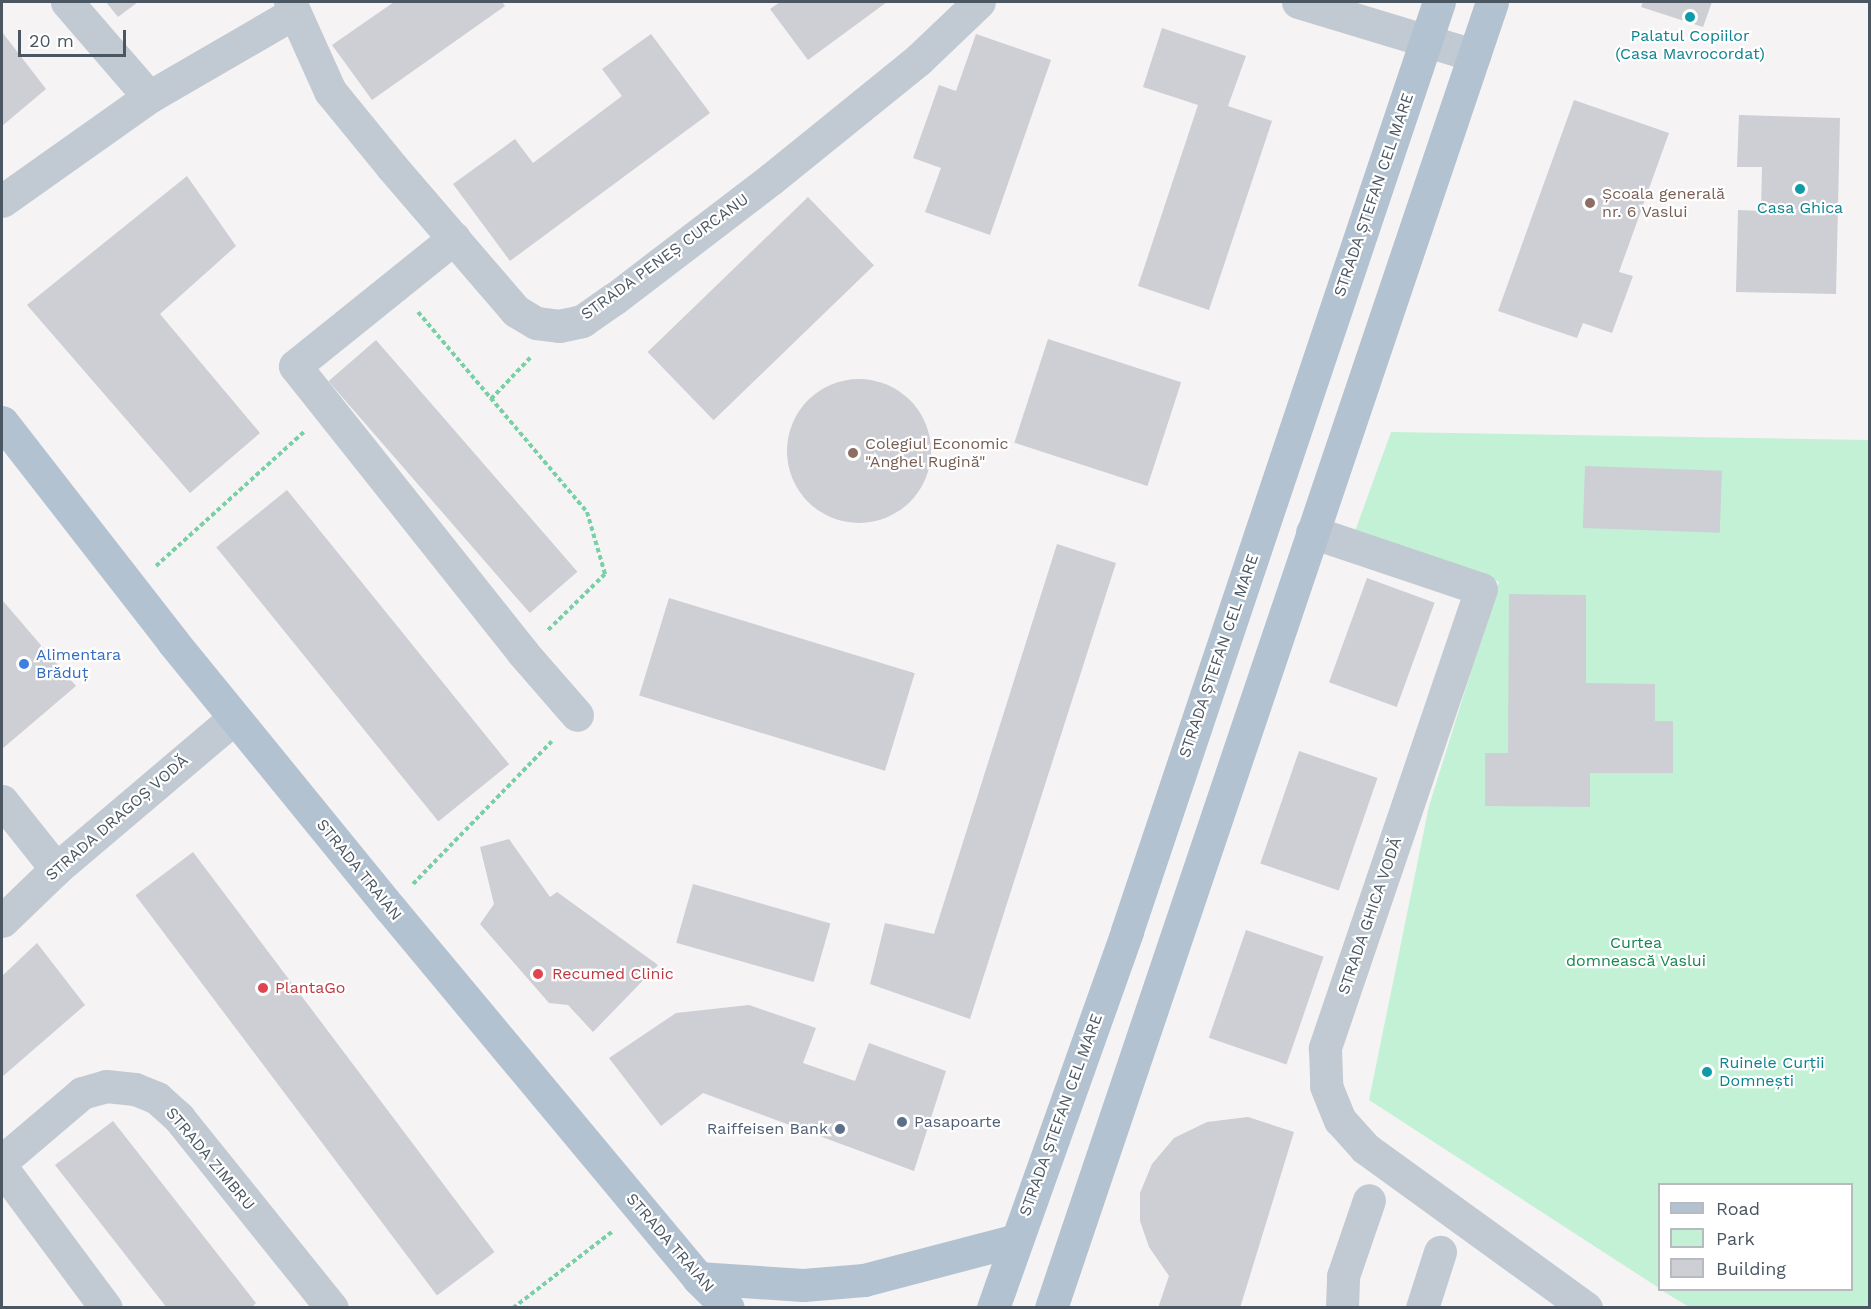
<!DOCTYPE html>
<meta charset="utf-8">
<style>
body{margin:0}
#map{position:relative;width:1871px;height:1309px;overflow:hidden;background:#f5f3f3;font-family:"Work Sans",sans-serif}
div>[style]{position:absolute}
.green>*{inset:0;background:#c3f1d5}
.building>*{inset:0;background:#cdcfd5;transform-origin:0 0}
.round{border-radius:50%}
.path>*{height:4px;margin-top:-2px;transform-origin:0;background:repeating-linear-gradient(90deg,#7ad0a6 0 4.5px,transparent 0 7.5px)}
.minor>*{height:33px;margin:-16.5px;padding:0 16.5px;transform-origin:16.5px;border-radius:16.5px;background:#c1cad2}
.major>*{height:33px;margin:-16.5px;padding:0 16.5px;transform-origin:16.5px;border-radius:16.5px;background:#b3c2d1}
.dots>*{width:16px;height:16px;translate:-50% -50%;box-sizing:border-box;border:3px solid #fff;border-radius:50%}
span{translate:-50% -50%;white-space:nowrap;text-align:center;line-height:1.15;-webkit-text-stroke:4.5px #fff;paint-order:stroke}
.culture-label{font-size:16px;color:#0d838f}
.left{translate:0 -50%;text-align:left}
.education-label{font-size:16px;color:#785e54}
.street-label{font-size:16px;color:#4a5661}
.shop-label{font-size:16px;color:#366cbe}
.park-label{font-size:16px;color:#17864f}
.health-label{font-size:16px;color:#be3a42}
.service-label{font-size:16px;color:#4e5e75}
.right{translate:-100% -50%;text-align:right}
.frame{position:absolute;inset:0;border:3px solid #4a5661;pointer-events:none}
.legend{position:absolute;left:1658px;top:1183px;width:195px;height:108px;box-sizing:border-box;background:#fff;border:2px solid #b7bbc0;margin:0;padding:8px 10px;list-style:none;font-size:18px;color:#4a5661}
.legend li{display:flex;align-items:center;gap:12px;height:30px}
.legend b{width:30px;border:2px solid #b7bbc0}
.scale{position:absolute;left:18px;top:30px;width:108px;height:27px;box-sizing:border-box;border:3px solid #4a5661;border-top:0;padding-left:8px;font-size:18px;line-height:21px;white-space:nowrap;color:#4a5661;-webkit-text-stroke:4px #fff;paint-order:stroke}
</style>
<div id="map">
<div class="green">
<div style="clip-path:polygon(1391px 432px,1869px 440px,1869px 1307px,1689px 1307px,1661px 1290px,1852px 1290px,1852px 1184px,1660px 1184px,1659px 1288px,1369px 1100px,1429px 806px,1499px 582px,1475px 572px,1354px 534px)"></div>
</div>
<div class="building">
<div style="clip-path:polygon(106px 2px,138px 2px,118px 17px)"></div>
<div style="clip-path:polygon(394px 2px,502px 2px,505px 6px,372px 100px,332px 45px)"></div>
<div style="clip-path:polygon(780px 2px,887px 2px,808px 60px,770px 9px)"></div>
<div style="clip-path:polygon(1643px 2px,1712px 2px,1703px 27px,1641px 7px)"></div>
<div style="clip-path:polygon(1162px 28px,1246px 56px,1228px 106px,1272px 121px,1209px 310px,1138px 286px,1198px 105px,1143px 87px)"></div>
<div style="clip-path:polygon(2px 32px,46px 89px,2px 126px)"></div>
<div style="clip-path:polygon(651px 34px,710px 113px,510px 261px,453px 184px,515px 139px,533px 163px,622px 96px,602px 69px)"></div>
<div style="clip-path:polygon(976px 34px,1051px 60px,990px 235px,925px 212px,941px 168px,913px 158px,939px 85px,956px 91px)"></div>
<div style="clip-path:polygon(1574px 100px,1669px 133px,1619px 272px,1633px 276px,1612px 333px,1583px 323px,1577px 338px,1498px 311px)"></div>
<div style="clip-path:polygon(1739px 115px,1840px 118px,1836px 294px,1736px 292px,1738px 210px,1761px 211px,1762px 167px,1737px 167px)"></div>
<div style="clip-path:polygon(187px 176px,236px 246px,160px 314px,260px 433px,190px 493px,27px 305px)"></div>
<div style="left:808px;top:197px;width:95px;height:223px;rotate:46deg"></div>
<div style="left:1048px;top:339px;width:140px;height:109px;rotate:18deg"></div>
<div style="left:376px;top:340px;width:307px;height:63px;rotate:49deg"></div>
<div class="round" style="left:787px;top:379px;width:144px;height:144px"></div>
<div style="left:1585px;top:466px;width:137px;height:62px;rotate:2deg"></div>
<div style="left:287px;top:490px;width:353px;height:91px;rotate:51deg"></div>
<div style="clip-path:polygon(1057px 544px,1116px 563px,970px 1019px,870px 984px,885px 923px,934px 934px)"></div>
<div style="left:1367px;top:578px;width:72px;height:111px;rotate:20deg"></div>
<div style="clip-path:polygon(1509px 594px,1586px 595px,1586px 683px,1655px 684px,1655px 721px,1673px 721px,1673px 773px,1590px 773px,1590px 807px,1485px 806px,1485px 753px,1508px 753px)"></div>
<div style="left:669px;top:598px;width:257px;height:102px;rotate:17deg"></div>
<div style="clip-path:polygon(3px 601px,76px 686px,2px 749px,2px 602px)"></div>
<div style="left:1299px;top:751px;width:83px;height:119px;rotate:19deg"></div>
<div style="clip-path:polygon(509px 839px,550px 897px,557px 892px,658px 965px,593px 1032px,568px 1005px,549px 1003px,480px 924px,494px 904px,480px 847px)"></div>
<div style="left:193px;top:852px;width:501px;height:72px;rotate:53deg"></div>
<div style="left:693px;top:884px;width:143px;height:61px;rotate:16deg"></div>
<div style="left:1246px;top:930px;width:82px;height:114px;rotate:19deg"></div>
<div style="clip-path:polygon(37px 943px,85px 1005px,2px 1077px,2px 976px)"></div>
<div style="clip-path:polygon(749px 1005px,816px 1028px,803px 1063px,855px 1081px,869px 1043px,946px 1071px,914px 1171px,703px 1093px,661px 1126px,609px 1058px,676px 1013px)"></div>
<div style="clip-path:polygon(1248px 1117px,1294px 1132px,1240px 1308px,1158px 1308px,1169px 1276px,1149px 1247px,1140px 1221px,1140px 1193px,1152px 1164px,1174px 1138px,1207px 1122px)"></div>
<div style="clip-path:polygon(113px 1121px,256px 1303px,251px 1308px,167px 1308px,55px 1165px)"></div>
</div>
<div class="path">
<div style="left:418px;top:312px;width:262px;rotate:49.8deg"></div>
<div style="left:587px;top:512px;width:65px;rotate:73.8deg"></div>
<div style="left:605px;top:574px;width:80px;rotate:135.5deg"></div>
<div style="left:491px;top:399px;width:57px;rotate:-46.4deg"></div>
<div style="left:156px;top:566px;width:200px;rotate:-42.2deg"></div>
<div style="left:413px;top:884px;width:199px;rotate:-45.8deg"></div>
<div style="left:513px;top:1308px;width:126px;rotate:-37.6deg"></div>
</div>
<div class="minor">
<div style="left:67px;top:2px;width:125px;rotate:49.2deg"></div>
<div style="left:290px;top:2px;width:98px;rotate:65.8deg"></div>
<div style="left:330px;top:91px;width:98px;rotate:50.8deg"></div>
<div style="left:392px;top:167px;width:190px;rotate:49.3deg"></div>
<div style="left:516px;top:311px;width:23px;rotate:31deg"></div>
<div style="left:536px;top:323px;width:23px;rotate:7deg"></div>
<div style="left:559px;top:326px;width:24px;rotate:-12deg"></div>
<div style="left:582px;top:321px;width:39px;rotate:-35deg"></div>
<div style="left:614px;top:299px;width:198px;rotate:-37.4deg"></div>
<div style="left:771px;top:179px;width:189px;rotate:-39deg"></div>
<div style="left:918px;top:60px;width:84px;rotate:-43.6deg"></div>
<div style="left:1298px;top:2px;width:184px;rotate:16.8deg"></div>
<div style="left:2px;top:201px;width:180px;rotate:-35.3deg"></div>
<div style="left:149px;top:97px;width:168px;rotate:-30.1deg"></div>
<div style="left:454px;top:238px;width:204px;rotate:141.2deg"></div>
<div style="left:295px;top:366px;width:367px;rotate:51.5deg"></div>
<div style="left:523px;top:653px;width:82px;rotate:48.9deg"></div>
<div style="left:1312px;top:532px;width:178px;rotate:18.6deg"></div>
<div style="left:1481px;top:589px;width:485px;rotate:108.8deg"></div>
<div style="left:1325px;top:1048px;width:38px;rotate:88deg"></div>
<div style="left:1326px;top:1086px;width:37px;rotate:68deg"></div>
<div style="left:1340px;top:1120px;width:38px;rotate:48deg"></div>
<div style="left:1365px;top:1148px;width:273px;rotate:35.9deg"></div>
<div style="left:2px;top:801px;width:87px;rotate:51.5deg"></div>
<div style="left:2px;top:921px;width:75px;rotate:-43.9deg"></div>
<div style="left:56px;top:869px;width:233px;rotate:-40.3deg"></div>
<div style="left:2px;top:1161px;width:105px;rotate:-40.4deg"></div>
<div style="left:82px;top:1093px;width:25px;rotate:-16deg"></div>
<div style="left:106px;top:1086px;width:29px;rotate:6deg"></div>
<div style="left:135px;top:1089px;width:24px;rotate:22deg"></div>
<div style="left:157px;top:1098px;width:30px;rotate:42deg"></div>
<div style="left:179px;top:1118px;width:244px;rotate:51.2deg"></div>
<div style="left:2px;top:1168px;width:174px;rotate:53.4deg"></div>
<div style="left:1342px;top:1308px;width:32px;rotate:-88deg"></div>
<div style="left:1343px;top:1276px;width:80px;rotate:-71.1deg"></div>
<div style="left:1422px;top:1308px;width:59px;rotate:-72.2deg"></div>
</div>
<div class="major">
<div style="left:2px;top:422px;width:279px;rotate:52.1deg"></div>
<div style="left:173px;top:642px;width:343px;rotate:50.8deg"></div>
<div style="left:390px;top:908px;width:481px;rotate:50.2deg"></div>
<div style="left:698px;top:1278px;width:42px;rotate:45deg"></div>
<div style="left:698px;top:1278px;width:105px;rotate:3.8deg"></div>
<div style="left:803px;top:1285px;width:61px;rotate:-4.7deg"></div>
<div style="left:864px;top:1280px;width:157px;rotate:-14.7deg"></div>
<div style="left:993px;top:1308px;width:400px;rotate:-70.4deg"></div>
<div style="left:1127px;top:931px;width:980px;rotate:-71.44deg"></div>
<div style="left:1051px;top:1308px;width:1378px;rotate:-71.34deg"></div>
</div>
<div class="dots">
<div style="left:1690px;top:17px;background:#0f9aa8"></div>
<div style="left:1800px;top:189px;background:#0f9aa8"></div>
<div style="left:1590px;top:203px;background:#8d6e63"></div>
<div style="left:853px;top:453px;background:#8d6e63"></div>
<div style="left:24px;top:664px;background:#3f7fe0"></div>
<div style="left:538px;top:974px;background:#e0444e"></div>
<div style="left:263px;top:988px;background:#e0444e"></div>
<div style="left:1707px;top:1072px;background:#0f9aa8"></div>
<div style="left:902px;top:1122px;background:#5c6f8a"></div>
<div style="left:840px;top:1129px;background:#5c6f8a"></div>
</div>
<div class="culture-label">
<span style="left:1690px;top:45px">Palatul Copiilor<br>(Casa Mavrocordat)</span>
<span style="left:1800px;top:208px">Casa Ghica</span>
<span class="left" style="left:1719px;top:1072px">Ruinele Curții<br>Domnești</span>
</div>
<div class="education-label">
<span class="left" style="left:1602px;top:203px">Școala generală<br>nr. 6 Vaslui</span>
<span class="left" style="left:865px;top:453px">Colegiul Economic<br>"Anghel Rugină"</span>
</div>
<div class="street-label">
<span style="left:1374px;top:195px;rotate:-71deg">STRADA ȘTEFAN CEL MARE</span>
<span style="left:665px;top:257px;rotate:-36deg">STRADA PENEȘ CURCANU</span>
<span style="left:1219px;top:656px;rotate:-71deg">STRADA ȘTEFAN CEL MARE</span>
<span style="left:117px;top:818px;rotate:-41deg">STRADA DRAGOȘ VODĂ</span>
<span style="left:359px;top:870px;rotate:51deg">STRADA TRAIAN</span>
<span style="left:1370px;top:916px;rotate:-71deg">STRADA GHICA VODĂ</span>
<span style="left:1061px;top:1115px;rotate:-70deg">STRADA ȘTEFAN CEL MARE</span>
<span style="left:210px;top:1159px;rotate:50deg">STRADA ZIMBRU</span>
<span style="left:670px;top:1243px;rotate:49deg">STRADA TRAIAN</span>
</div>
<div class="shop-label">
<span class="left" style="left:36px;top:664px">Alimentara<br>Brăduț</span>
</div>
<div class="park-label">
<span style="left:1636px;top:952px">Curtea<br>domnească Vaslui</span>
</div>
<div class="health-label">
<span class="left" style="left:552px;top:974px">Recumed Clinic</span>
<span class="left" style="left:275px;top:988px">PlantaGo</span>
</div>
<div class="service-label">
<span class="left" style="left:914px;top:1122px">Pasapoarte</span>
<span class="right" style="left:828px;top:1129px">Raiffeisen Bank</span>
</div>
<div class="frame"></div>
<ul class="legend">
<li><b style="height:8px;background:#b3c2d1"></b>Road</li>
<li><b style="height:16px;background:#c3f1d5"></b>Park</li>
<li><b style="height:16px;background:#cdcfd5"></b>Building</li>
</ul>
<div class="scale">20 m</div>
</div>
